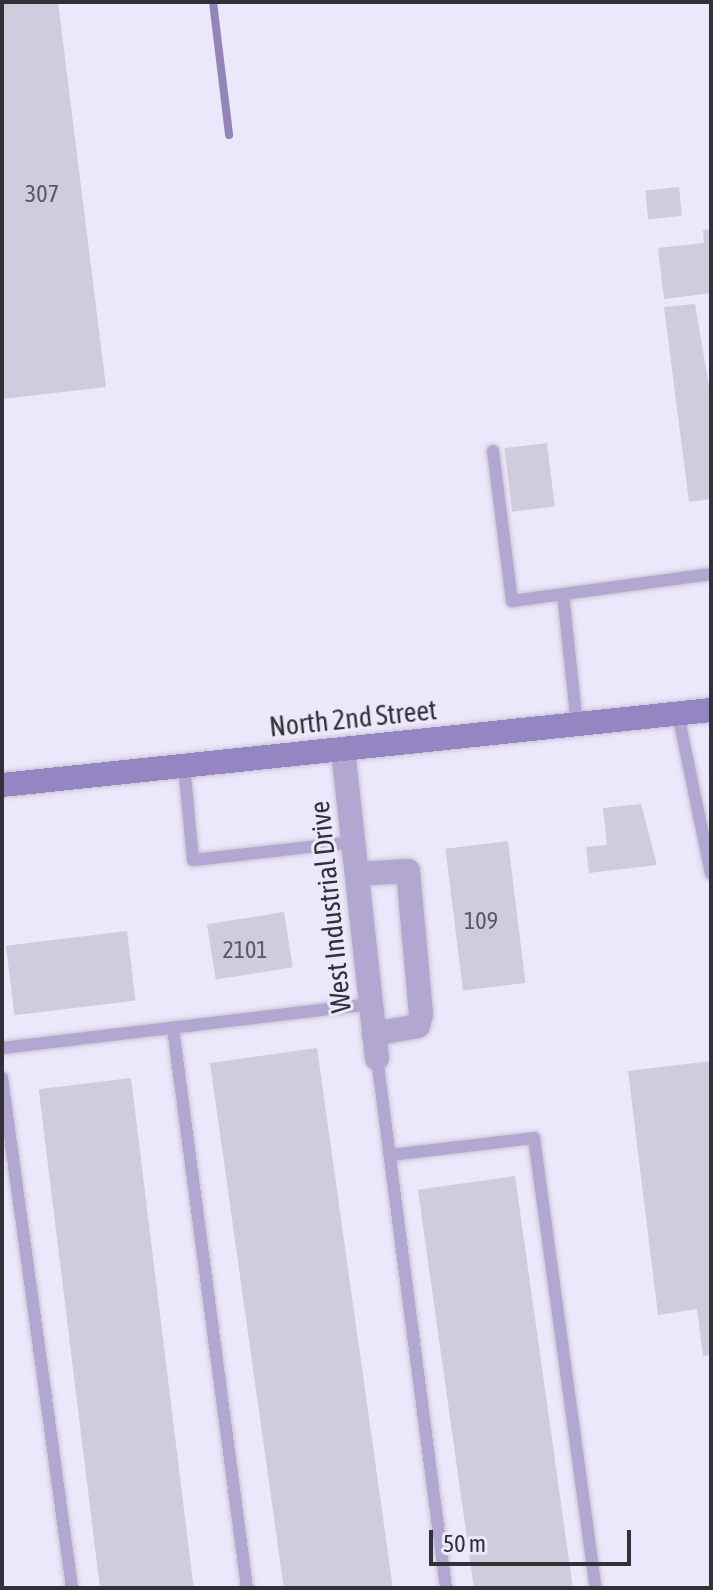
<!DOCTYPE html>
<style>
body{margin:0}
#map{position:relative;width:713px;height:1590px;overflow:hidden;background:#ece8fb;font-family:"Asap Condensed",sans-serif}
div>[style]{position:absolute}
.stream>*{height:8px;margin:-4px;padding:0 4px;transform-origin:4px;border-radius:4px;background:#9385b7}
.building>*{inset:0;background:#d0ccde;transform-origin:0 0}
.roads{filter:drop-shadow(0 0 2px #c7c3d4) drop-shadow(0 0 2px #c7c3d4)}
.service>*{height:12px;margin:-6px;padding:0 6px;transform-origin:6px;border-radius:6px;background:#b2a7d1}
.minor>*{height:24px;margin:-12px;padding:0 12px;transform-origin:12px;border-radius:12px;background:#b2a7d1}
.secondary>*{height:24px;margin:-12px;padding:0 12px;transform-origin:12px;border-radius:12px;background:#9685c3}
span{translate:-50% -50%;white-space:nowrap;text-align:center;line-height:1.15;-webkit-text-stroke:6px #ece8fb;paint-order:stroke}
.number-label{font-size:24px;color:#5a5862}
.number-label span{-webkit-text-stroke-width:0}
.street-label{font-size:28px;color:#333138}
.frame{position:absolute;inset:0;border:4px solid #333138;pointer-events:none}
.scale{position:absolute;left:429px;top:1530px;width:202px;height:36px;box-sizing:border-box;border:4px solid #333138;border-top:0;padding-left:10px;font-size:24px;line-height:28px;white-space:nowrap;color:#333138;-webkit-text-stroke:6px #ece8fb;paint-order:stroke}
</style>
<div id="map">
<div class="stream">
<div style="left:213px;top:2px;width:134px;rotate:83.1deg"></div>
</div>
<div class="building">
<div style="clip-path:polygon(2px 2px,58px 2px,106px 387px,2px 399px)"></div>
<div style="left:679px;top:187px;width:29px;height:34px;rotate:84deg"></div>
<div style="clip-path:polygon(711px 229px,711px 293px,664px 299px,658px 248px,704px 243px,703px 230px)"></div>
<div style="clip-path:polygon(695px 304px,711px 398px,711px 499px,689px 502px,664px 307px)"></div>
<div style="left:547px;top:443px;width:64px;height:43px;rotate:83deg"></div>
<div style="clip-path:polygon(641px 804px,657px 865px,589px 873px,586px 847px,607px 845px,603px 808px)"></div>
<div style="left:508px;top:841px;width:143px;height:63px;rotate:83deg"></div>
<div style="left:284px;top:912px;width:56px;height:78px;rotate:81deg"></div>
<div style="left:127px;top:931px;width:70px;height:122px;rotate:83deg"></div>
<div style="left:317px;top:1048px;width:545px;height:108px;rotate:82deg"></div>
<div style="clip-path:polygon(711px 1061px,711px 1355px,703px 1356px,697px 1309px,658px 1315px,628px 1071px)"></div>
<div style="left:131px;top:1078px;width:514px;height:93px;rotate:83deg"></div>
<div style="left:515px;top:1176px;width:416px;height:98px;rotate:82deg"></div>
</div>
<div class="roads">
<div class="service">
<div style="left:493px;top:451px;width:151px;rotate:82.8deg"></div>
<div style="left:512px;top:601px;width:201px;rotate:-7.7deg"></div>
<div style="left:563px;top:594px;width:132px;rotate:83.9deg"></div>
<div style="left:678px;top:714px;width:163px;rotate:78.3deg"></div>
<div style="left:184px;top:766px;width:94px;rotate:84.5deg"></div>
<div style="left:193px;top:860px;width:161px;rotate:-6.4deg"></div>
<div style="left:173px;top:1028px;width:565px;rotate:82.47deg"></div>
<div style="left:2px;top:1048px;width:372px;rotate:-6.8deg"></div>
<div style="left:377px;top:1058px;width:534px;rotate:82.58deg"></div>
<div style="left:2px;top:1078px;width:515px;rotate:82.18deg"></div>
<div style="left:390px;top:1155px;width:145px;rotate:-6.7deg"></div>
<div style="left:534px;top:1138px;width:454px;rotate:82.2deg"></div>
</div>
<div class="minor">
<div style="left:343px;top:750px;width:310px;rotate:83.7deg"></div>
<div style="left:357px;top:874px;width:51px;rotate:-3.4deg"></div>
<div style="left:408px;top:871px;width:144px;rotate:84.8deg"></div>
<div style="left:421px;top:1014px;width:12px;rotate:104deg"></div>
<div style="left:418px;top:1026px;width:45px;rotate:169.7deg"></div>
</div>
<div class="secondary">
<div style="left:2px;top:785px;width:713px;rotate:-6.04deg"></div>
</div>
</div>
<div class="number-label">
<span style="left:42px;top:194px">307</span>
<span style="left:481px;top:921px">109</span>
<span style="left:245px;top:950px">2101</span>
</div>
<div class="street-label">
<span style="left:353px;top:718px;rotate:-6deg">North 2nd Street</span>
<span style="left:330px;top:907px;rotate:-96deg">West Industrial Drive</span>
</div>
<div class="frame"></div>
<div class="scale">50 m</div>
</div>
